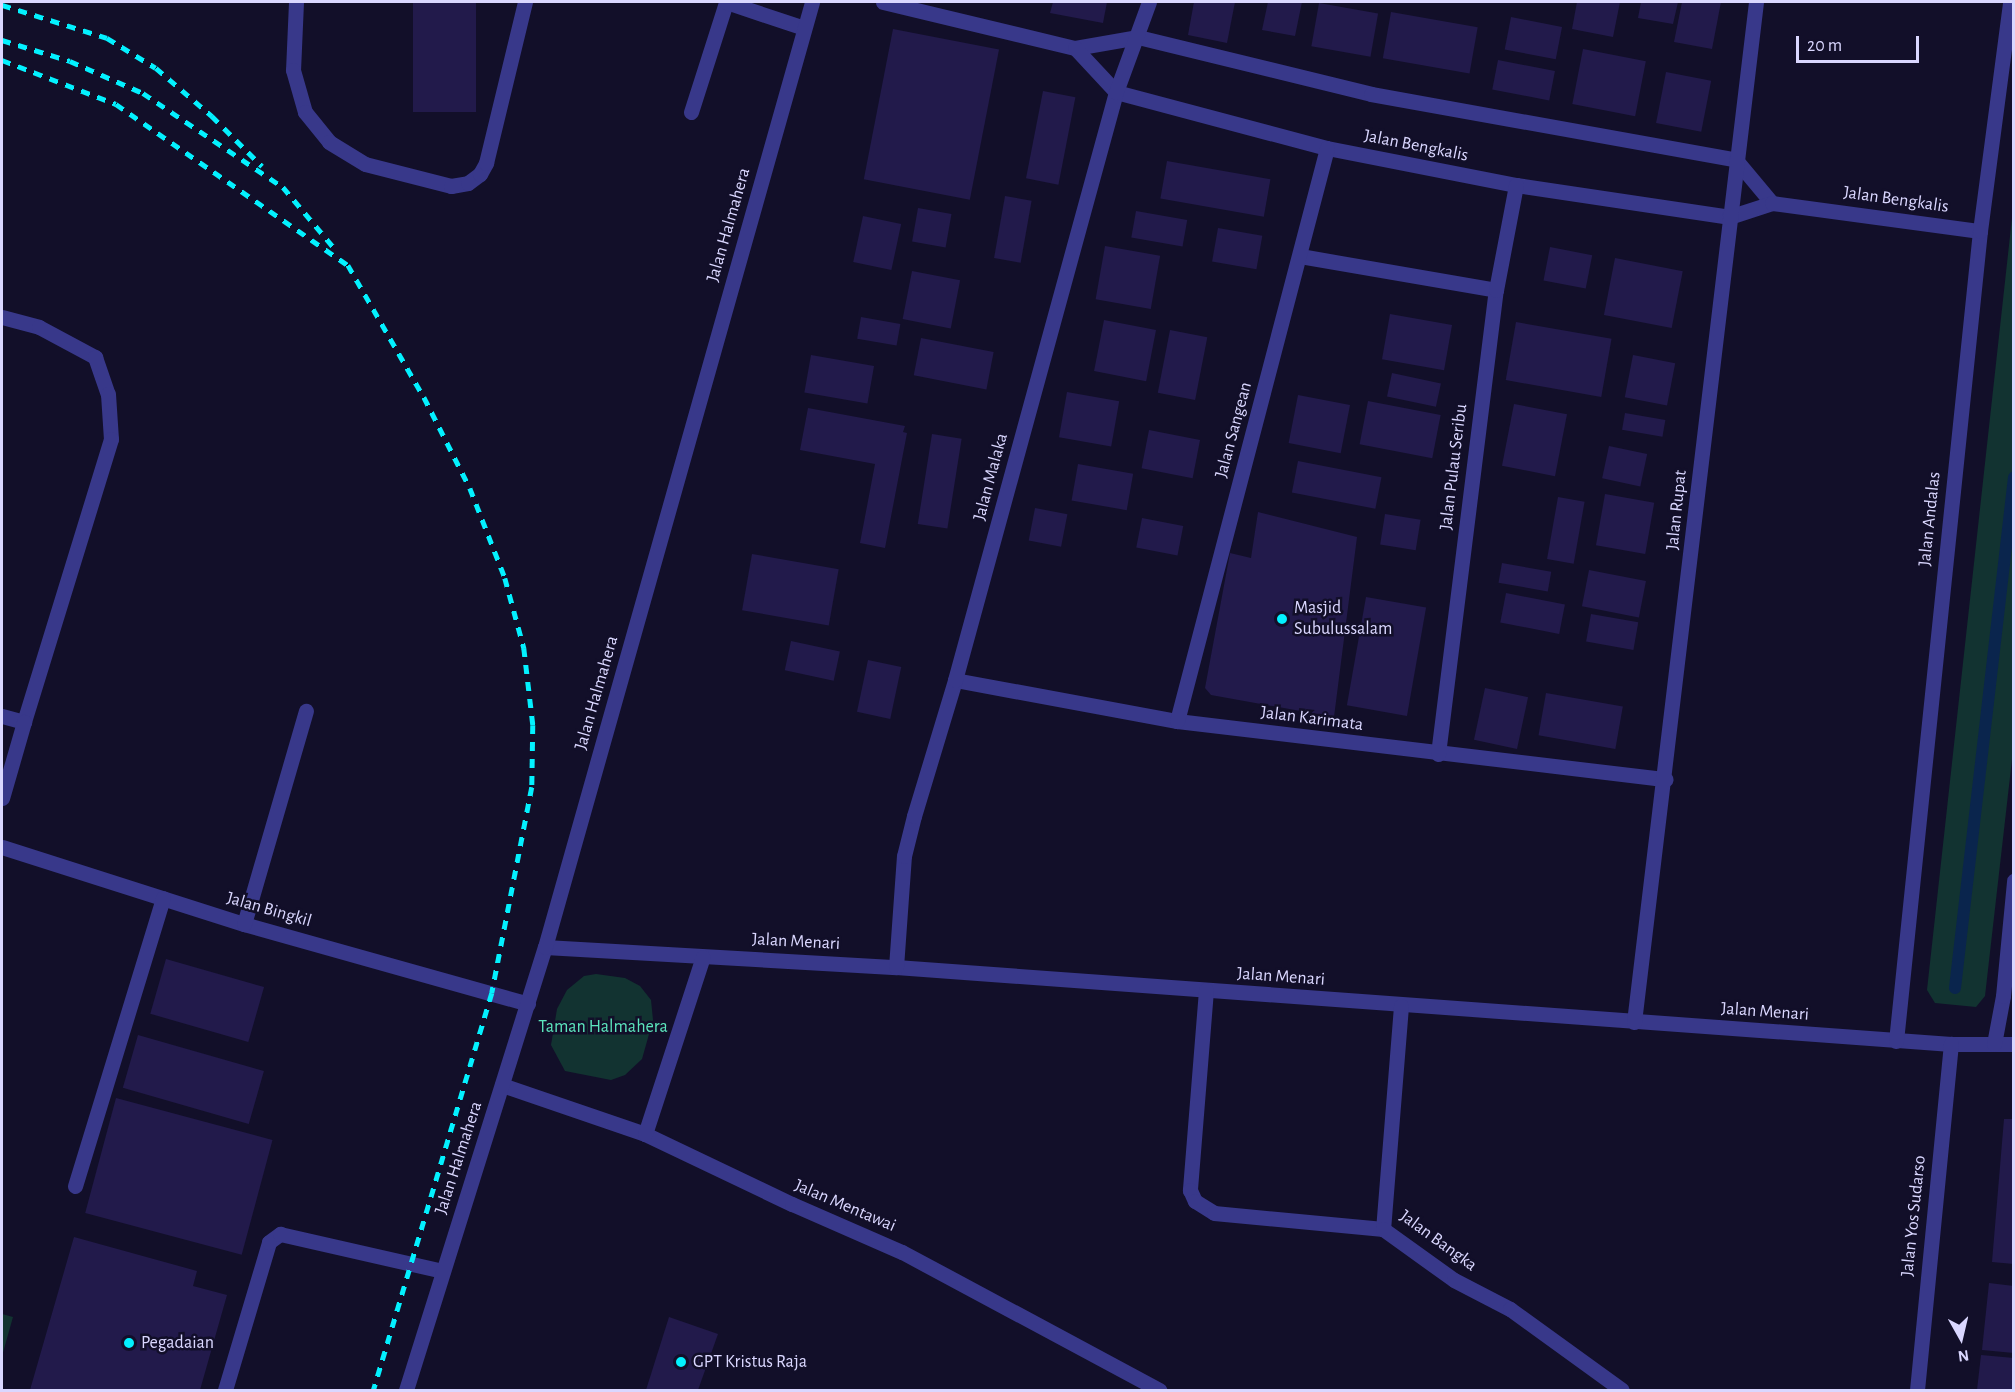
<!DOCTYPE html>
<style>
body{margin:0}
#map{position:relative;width:2015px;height:1392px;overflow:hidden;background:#120f29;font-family:"Alegreya Sans",sans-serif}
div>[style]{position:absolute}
.green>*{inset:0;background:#123331}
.stream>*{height:12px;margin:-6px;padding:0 6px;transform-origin:6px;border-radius:6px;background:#0a254d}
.building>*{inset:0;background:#221a4b;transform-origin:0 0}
.minor>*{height:15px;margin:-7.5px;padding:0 7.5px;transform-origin:7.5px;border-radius:7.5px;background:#38388a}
.rail>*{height:4.5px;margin-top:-2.25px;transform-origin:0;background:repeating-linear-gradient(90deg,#03f1ff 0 9px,transparent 0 17px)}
.dots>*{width:16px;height:16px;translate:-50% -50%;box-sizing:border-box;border:3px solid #120f29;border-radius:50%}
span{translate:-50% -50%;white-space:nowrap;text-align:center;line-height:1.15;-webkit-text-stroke:5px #120f29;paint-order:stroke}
.street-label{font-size:18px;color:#dad7ff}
.poi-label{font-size:18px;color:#dad7ff}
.left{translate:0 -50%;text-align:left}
.park-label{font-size:18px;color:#5ce5bd}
.frame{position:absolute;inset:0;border:3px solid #dad7ff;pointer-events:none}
.north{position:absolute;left:1931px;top:1308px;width:60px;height:60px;-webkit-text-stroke:4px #120f29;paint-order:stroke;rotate:172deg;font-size:16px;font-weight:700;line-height:24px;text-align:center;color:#dad7ff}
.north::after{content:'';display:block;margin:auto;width:21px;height:27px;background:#dad7ff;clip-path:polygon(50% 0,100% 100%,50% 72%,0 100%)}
.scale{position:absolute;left:1796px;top:36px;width:123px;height:27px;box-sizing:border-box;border:3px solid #dad7ff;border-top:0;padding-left:8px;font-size:18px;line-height:21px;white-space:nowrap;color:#dad7ff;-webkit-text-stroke:4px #120f29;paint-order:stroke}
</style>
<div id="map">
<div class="green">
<div style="clip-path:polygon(2013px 209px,2014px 742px,1985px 996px,1976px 1007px,1935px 1003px,1927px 990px)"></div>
<div style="clip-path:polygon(596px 974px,625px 978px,640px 986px,651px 1000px,653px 1020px,642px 1059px,625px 1075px,611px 1080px,565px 1071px,551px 1045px,557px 1009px,567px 990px,584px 976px)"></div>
<div style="clip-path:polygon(2px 1314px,13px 1317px,2px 1356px)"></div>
</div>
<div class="stream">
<div style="left:1955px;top:988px;width:514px;rotate:-83.41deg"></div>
</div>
<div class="building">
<div style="left:413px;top:2px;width:63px;height:110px"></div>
<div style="clip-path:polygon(1053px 2px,1107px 2px,1103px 23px,1050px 13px)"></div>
<div style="clip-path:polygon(1194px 2px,1235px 2px,1227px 43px,1188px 35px)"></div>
<div style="clip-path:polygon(1268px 2px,1302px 2px,1295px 36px,1262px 30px)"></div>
<div style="clip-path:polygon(1577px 2px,1620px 2px,1613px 37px,1572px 29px)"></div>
<div style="clip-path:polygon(1641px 2px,1678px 2px,1673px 24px,1638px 18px)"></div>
<div style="clip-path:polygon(1682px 2px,1721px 2px,1712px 49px,1674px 42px)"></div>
<div style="left:1319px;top:3px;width:60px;height:44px;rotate:10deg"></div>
<div style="left:1391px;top:12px;width:88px;height:47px;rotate:10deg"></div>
<div style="left:1511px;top:17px;width:52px;height:33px;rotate:11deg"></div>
<div style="left:893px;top:29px;width:108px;height:153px;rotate:11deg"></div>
<div style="left:1583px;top:49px;width:64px;height:56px;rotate:11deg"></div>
<div style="left:1498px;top:60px;width:58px;height:30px;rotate:11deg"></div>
<div style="left:1666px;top:72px;width:46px;height:52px;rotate:11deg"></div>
<div style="left:1043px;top:91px;width:33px;height:89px;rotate:11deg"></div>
<div style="left:1167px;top:161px;width:105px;height:38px;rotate:10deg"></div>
<div style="left:1005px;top:196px;width:27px;height:63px;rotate:10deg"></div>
<div style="left:918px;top:208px;width:34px;height:34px;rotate:10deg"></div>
<div style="left:1136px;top:211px;width:52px;height:27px;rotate:10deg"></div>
<div style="left:863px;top:216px;width:39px;height:47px;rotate:12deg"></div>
<div style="left:1218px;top:228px;width:45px;height:34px;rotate:10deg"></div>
<div style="left:1105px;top:246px;width:56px;height:54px;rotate:10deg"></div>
<div style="left:1550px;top:247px;width:43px;height:34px;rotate:11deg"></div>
<div style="left:1615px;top:258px;width:69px;height:58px;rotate:11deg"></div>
<div style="left:912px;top:271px;width:49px;height:49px;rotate:11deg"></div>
<div style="left:1390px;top:314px;width:63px;height:46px;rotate:10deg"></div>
<div style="left:861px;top:317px;width:40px;height:22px;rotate:10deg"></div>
<div style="left:1104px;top:320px;width:53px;height:52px;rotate:11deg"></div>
<div style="left:1516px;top:322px;width:97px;height:59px;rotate:10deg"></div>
<div style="left:1170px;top:330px;width:38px;height:64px;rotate:11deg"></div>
<div style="left:921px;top:338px;width:74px;height:38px;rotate:11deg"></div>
<div style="left:811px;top:355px;width:64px;height:38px;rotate:10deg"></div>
<div style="left:1633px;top:355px;width:43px;height:43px;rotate:11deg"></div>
<div style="left:1392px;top:373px;width:50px;height:24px;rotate:12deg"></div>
<div style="left:1067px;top:392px;width:53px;height:46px;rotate:10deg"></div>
<div style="left:1298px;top:395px;width:53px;height:49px;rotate:11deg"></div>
<div style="left:1368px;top:401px;width:74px;height:44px;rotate:11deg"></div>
<div style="left:1514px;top:404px;width:54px;height:63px;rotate:11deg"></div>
<div style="clip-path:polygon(808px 408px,905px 426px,903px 432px,907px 433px,885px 548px,860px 543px,875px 464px,800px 450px)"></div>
<div style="left:1625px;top:413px;width:41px;height:17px;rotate:10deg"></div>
<div style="left:1149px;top:430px;width:52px;height:39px;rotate:11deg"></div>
<div style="left:932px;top:434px;width:30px;height:91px;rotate:9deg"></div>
<div style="left:1609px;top:446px;width:39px;height:33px;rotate:12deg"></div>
<div style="left:1298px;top:461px;width:85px;height:32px;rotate:11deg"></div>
<div style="left:1078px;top:464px;width:56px;height:37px;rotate:10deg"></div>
<div style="left:1605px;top:494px;width:50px;height:52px;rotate:10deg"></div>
<div style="left:1558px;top:497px;width:27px;height:63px;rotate:10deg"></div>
<div style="left:1035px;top:508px;width:33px;height:33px;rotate:11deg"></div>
<div style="clip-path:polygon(1258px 512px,1357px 537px,1334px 717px,1211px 695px,1205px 688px,1230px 553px,1251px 558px)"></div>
<div style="left:1385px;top:514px;width:36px;height:31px;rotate:9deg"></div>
<div style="left:1142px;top:518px;width:42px;height:30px;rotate:11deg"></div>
<div style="left:752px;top:554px;width:88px;height:57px;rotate:10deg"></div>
<div style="left:1502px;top:563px;width:50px;height:20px;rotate:10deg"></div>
<div style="left:1589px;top:570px;width:58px;height:37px;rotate:11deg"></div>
<div style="left:1506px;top:593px;width:60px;height:30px;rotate:11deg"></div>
<div style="left:1366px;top:597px;width:61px;height:110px;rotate:10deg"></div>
<div style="left:1591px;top:614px;width:48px;height:28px;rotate:10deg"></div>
<div style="left:791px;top:641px;width:50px;height:30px;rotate:12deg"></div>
<div style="left:868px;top:660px;width:34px;height:53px;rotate:12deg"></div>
<div style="left:1485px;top:688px;width:44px;height:53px;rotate:12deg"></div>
<div style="left:1546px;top:693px;width:78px;height:43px;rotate:10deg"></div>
<div style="left:166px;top:959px;width:102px;height:57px;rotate:16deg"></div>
<div style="left:138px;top:1035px;width:131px;height:55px;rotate:16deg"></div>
<div style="left:116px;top:1098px;width:162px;height:119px;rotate:15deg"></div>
<div style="clip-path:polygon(2004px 1119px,2014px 1119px,2014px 1264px,1992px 1262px)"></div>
<div style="clip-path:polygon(74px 1237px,197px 1271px,193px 1286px,227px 1295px,200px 1390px,30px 1390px)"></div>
<div style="clip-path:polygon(1989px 1283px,2014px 1286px,2014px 1353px,1982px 1350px)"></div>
<div style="clip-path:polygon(669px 1317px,718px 1334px,698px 1390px,646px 1390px)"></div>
<div style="clip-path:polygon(1981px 1355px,2014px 1358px,2014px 1390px,1977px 1390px)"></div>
</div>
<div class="minor">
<div style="left:296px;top:2px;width:68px;rotate:92.5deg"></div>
<div style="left:293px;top:70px;width:44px;rotate:74.1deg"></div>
<div style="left:305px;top:112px;width:38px;rotate:51deg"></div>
<div style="left:329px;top:142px;width:42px;rotate:31.4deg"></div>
<div style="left:365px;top:164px;width:89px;rotate:14.3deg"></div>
<div style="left:451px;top:186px;width:17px;rotate:-10deg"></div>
<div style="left:468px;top:183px;width:15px;rotate:-37deg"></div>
<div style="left:480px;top:174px;width:13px;rotate:-61deg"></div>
<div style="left:486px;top:163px;width:166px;rotate:-76.4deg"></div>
<div style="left:883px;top:2px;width:197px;rotate:13.5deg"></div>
<div style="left:1075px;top:48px;width:64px;rotate:-9.9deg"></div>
<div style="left:1138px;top:37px;width:240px;rotate:13.7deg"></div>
<div style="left:1371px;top:94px;width:371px;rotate:10.2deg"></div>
<div style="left:1736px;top:160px;width:56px;rotate:50.1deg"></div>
<div style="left:1075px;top:48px;width:60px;rotate:47deg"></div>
<div style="left:1116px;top:92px;width:218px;rotate:14.9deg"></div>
<div style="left:1327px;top:148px;width:193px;rotate:11.1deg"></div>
<div style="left:1516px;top:185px;width:215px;rotate:8.5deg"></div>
<div style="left:1729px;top:217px;width:45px;rotate:-18deg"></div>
<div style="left:1772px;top:203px;width:210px;rotate:7.7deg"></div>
<div style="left:691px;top:112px;width:115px;rotate:-72.3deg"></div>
<div style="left:726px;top:2px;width:82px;rotate:18.4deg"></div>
<div style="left:1300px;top:256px;width:199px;rotate:9.8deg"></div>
<div style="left:2px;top:317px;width:38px;rotate:15deg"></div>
<div style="left:39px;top:327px;width:64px;rotate:28.2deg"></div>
<div style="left:95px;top:357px;width:39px;rotate:71deg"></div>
<div style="left:108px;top:394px;width:45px;rotate:86.2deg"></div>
<div style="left:111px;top:439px;width:296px;rotate:107.1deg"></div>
<div style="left:955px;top:680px;width:226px;rotate:10.5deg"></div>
<div style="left:1177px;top:721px;width:492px;rotate:6.8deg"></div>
<div style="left:2px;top:716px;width:23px;rotate:15deg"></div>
<div style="left:24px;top:722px;width:79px;rotate:106.1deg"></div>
<div style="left:1177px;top:721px;width:592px;rotate:-75.33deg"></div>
<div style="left:1438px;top:754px;width:468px;rotate:-82.9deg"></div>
<div style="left:1496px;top:290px;width:107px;rotate:-79.2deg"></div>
<div style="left:2px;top:847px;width:254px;rotate:17.7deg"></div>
<div style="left:244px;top:924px;width:295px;rotate:15.7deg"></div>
<div style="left:244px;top:924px;width:222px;rotate:-73.8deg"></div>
<div style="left:545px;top:947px;width:352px;rotate:3.3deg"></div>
<div style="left:896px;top:967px;width:1058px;rotate:4.17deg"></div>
<div style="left:1951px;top:1044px;width:63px"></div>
<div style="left:896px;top:967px;width:111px;rotate:-85.9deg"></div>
<div style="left:904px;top:856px;width:41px;rotate:-76deg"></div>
<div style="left:914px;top:816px;width:142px;rotate:-73.2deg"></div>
<div style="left:955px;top:680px;width:610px;rotate:-74.69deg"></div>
<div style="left:1116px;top:92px;width:96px;rotate:-69.9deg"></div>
<div style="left:1206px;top:990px;width:201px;rotate:94.6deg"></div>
<div style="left:1190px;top:1190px;width:12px;rotate:66deg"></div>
<div style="left:1195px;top:1201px;width:22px;rotate:32deg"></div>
<div style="left:1214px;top:1213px;width:170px;rotate:5.4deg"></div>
<div style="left:1401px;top:1006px;width:224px;rotate:94.6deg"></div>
<div style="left:1383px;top:1229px;width:87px;rotate:35.7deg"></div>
<div style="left:1454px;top:1280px;width:63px;rotate:27.4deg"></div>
<div style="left:1510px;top:1309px;width:138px;rotate:35.9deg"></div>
<div style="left:1634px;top:1022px;width:1027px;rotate:-83.18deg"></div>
<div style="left:1896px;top:1041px;width:814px;rotate:-84.08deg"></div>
<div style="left:1980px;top:231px;width:231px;rotate:-82.5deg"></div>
<div style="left:1994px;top:1044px;width:49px;rotate:-79.4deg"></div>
<div style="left:2003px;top:996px;width:116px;rotate:-84.5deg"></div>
<div style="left:502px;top:1085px;width:151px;rotate:18.9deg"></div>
<div style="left:645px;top:1134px;width:163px;rotate:25.5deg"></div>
<div style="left:792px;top:1204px;width:120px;rotate:23.6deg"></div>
<div style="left:902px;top:1252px;width:292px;rotate:28.2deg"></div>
<div style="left:645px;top:1134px;width:186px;rotate:-71.9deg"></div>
<div style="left:75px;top:1186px;width:301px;rotate:-73deg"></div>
<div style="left:225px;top:1390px;width:154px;rotate:-73.4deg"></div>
<div style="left:269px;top:1242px;width:14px;rotate:-36deg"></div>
<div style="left:280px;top:1234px;width:167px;rotate:12.8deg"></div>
<div style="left:406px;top:1390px;width:464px;rotate:-72.6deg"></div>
<div style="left:545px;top:947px;width:982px;rotate:-74.22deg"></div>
<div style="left:1917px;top:1390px;width:348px;rotate:-84.4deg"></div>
</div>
<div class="rail">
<div style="left:2px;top:5px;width:110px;rotate:17.4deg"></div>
<div style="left:107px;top:38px;width:57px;rotate:31.5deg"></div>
<div style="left:156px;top:68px;width:74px;rotate:40.6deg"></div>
<div style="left:212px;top:116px;width:71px;rotate:45deg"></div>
<div style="left:2px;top:40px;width:71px;rotate:17.2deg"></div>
<div style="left:70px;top:61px;width:80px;rotate:23.7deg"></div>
<div style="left:143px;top:93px;width:169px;rotate:33.9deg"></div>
<div style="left:283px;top:187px;width:81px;rotate:50deg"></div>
<div style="left:2px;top:60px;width:122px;rotate:21.1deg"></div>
<div style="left:116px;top:104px;width:282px;rotate:34.8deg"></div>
<div style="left:348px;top:265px;width:152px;rotate:60.1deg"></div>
<div style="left:424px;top:397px;width:102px;rotate:63.2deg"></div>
<div style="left:470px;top:488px;width:97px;rotate:68.7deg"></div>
<div style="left:505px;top:578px;width:73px;rotate:74.8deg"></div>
<div style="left:524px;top:648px;width:78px;rotate:83.3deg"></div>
<div style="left:533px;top:725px;width:62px;rotate:90.9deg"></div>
<div style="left:532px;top:787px;width:210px;rotate:101deg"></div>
<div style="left:492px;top:993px;width:414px;rotate:106.6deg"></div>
</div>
<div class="dots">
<div style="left:1282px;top:619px;background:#03f1ff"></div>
<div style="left:129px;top:1343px;background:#03f1ff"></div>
<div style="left:681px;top:1362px;background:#03f1ff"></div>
</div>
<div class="street-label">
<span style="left:1416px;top:146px;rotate:11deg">Jalan Bengkalis</span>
<span style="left:1896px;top:200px;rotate:8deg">Jalan Bengkalis</span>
<span style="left:729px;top:225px;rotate:-74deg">Jalan Halmahera</span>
<span style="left:1234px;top:430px;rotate:-75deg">Jalan Sangean</span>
<span style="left:1454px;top:467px;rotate:-83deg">Jalan Pulau Seribu</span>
<span style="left:991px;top:477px;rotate:-75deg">Jalan Malaka</span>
<span style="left:1677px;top:510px;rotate:-84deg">Jalan Rupat</span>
<span style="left:1930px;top:519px;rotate:-84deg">Jalan Andalas</span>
<span style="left:597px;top:693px;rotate:-74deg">Jalan Halmahera</span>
<span style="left:1312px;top:719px;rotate:7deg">Jalan Karimata</span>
<span style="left:269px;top:910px;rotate:16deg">Jalan Bingkil</span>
<span style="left:796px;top:942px;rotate:3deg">Jalan Menari</span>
<span style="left:1281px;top:977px;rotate:4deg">Jalan Menari</span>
<span style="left:1765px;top:1012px;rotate:4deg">Jalan Menari</span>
<span style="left:459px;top:1158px;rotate:-72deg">Jalan Halmahera</span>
<span style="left:845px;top:1206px;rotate:23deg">Jalan Mentawai</span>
<span style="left:1914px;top:1216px;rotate:-84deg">Jalan Yos Sudarso</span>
<span style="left:1438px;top:1241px;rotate:36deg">Jalan Bangka</span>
</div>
<div class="poi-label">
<span class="left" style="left:1294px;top:619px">Masjid<br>Subulussalam</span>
<span class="left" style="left:141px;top:1343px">Pegadaian</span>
<span class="left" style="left:693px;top:1362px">GPT Kristus Raja</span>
</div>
<div class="park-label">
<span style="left:603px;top:1027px">Taman Halmahera</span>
</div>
<div class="frame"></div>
<div class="north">N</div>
<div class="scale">20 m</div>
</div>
